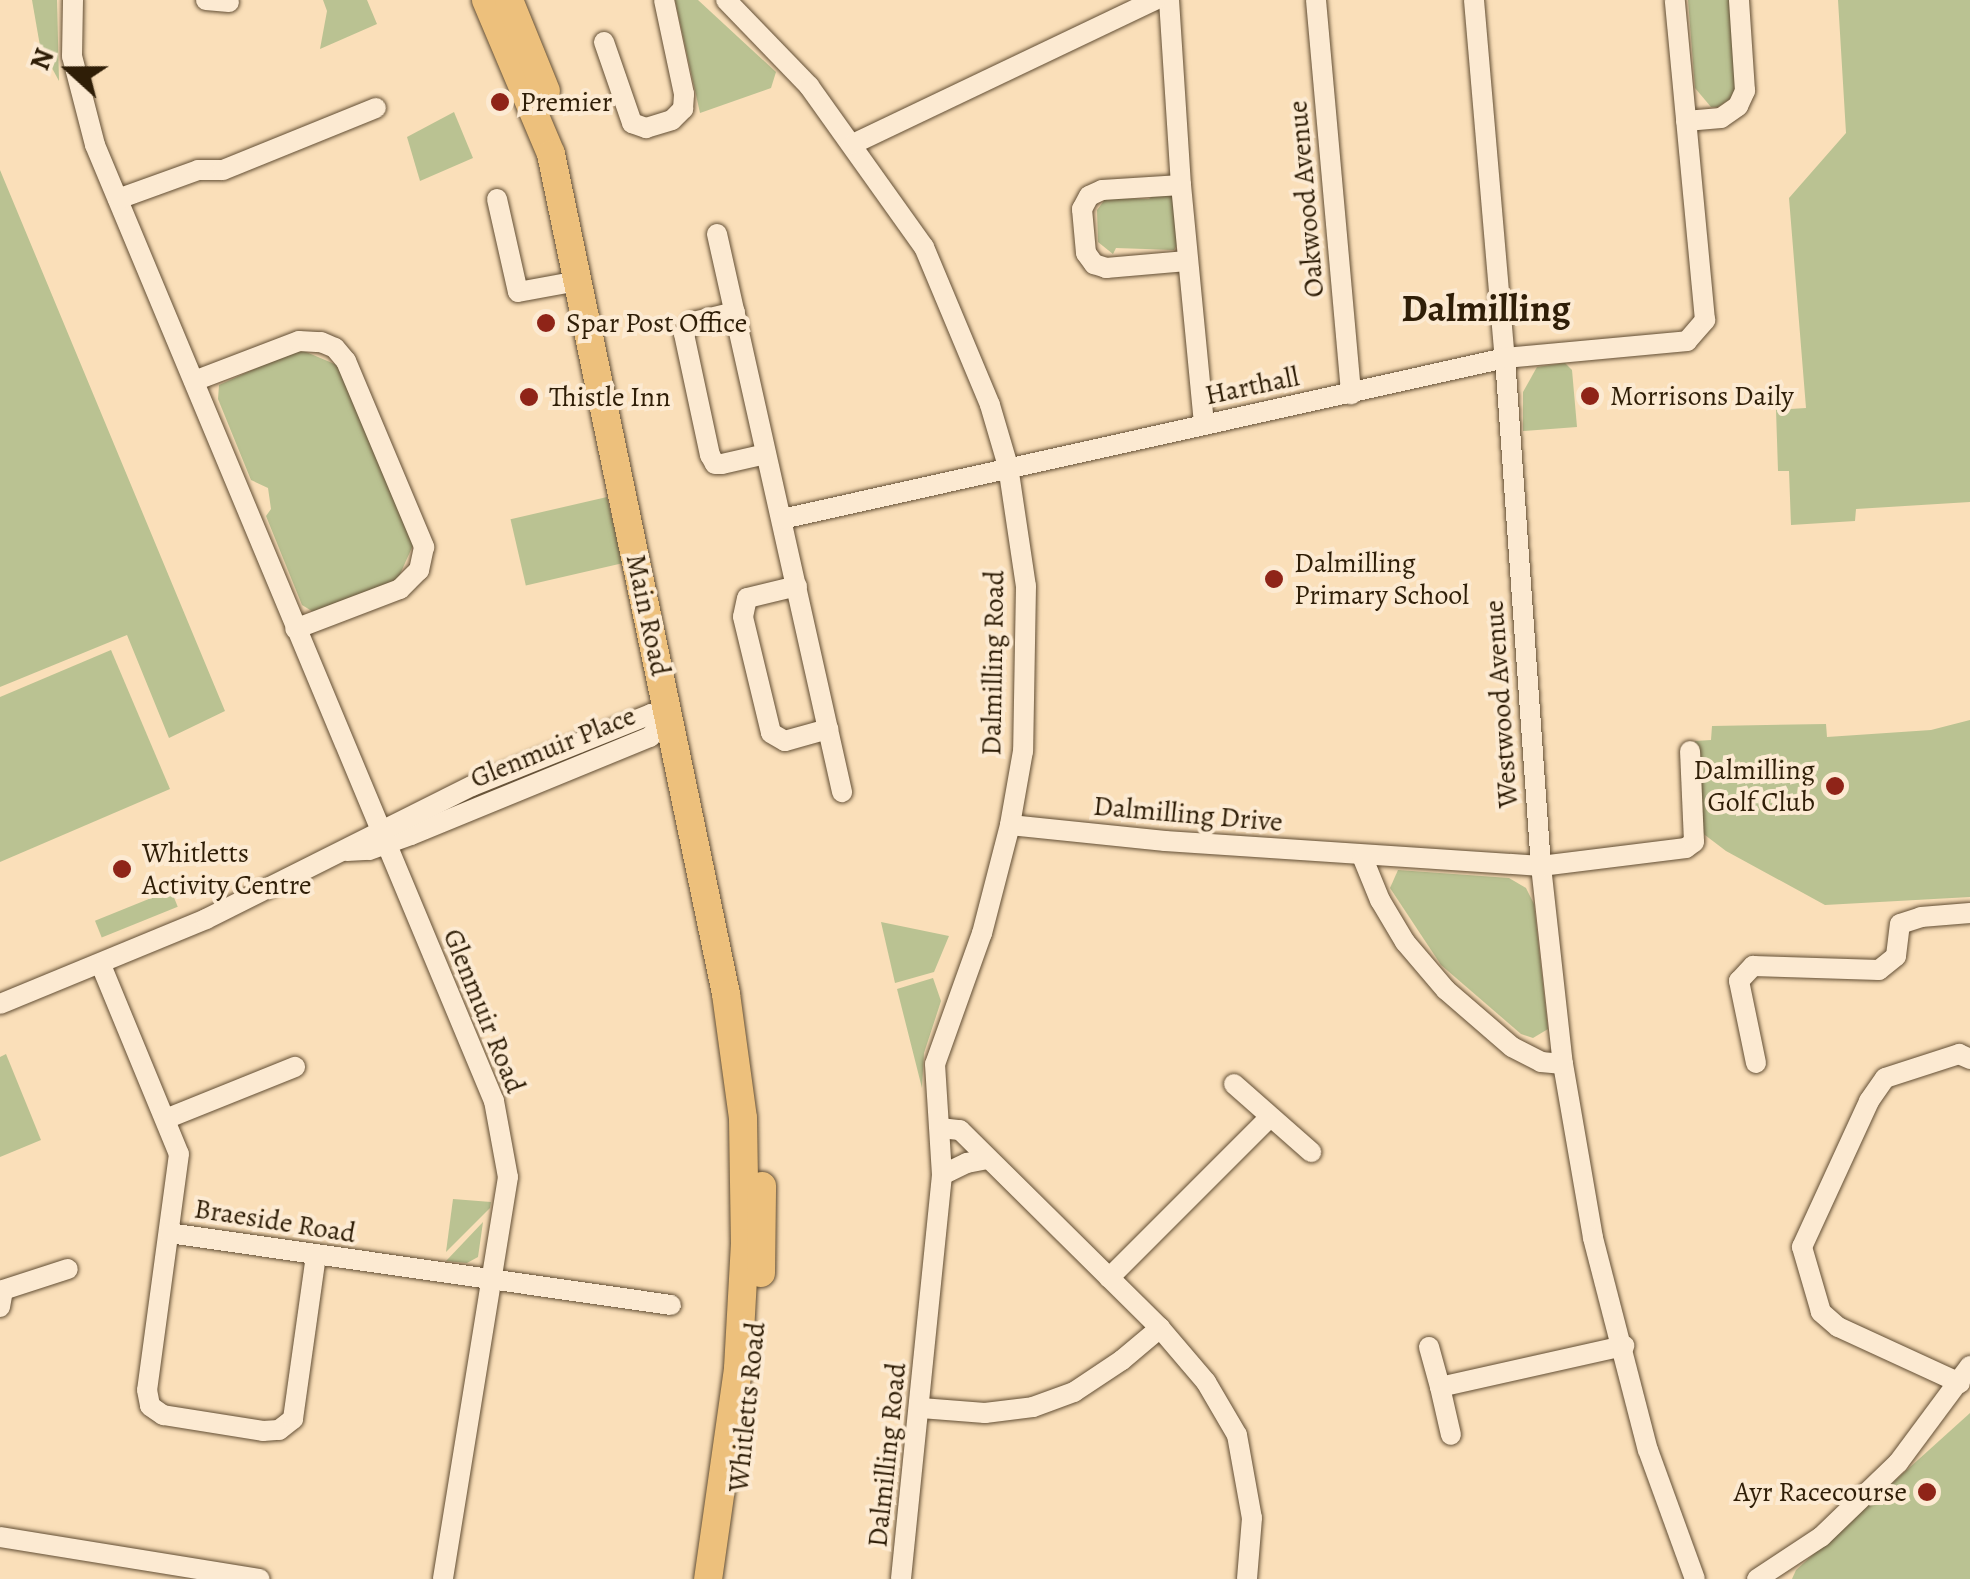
<!DOCTYPE html>
<style>
body{margin:0}
#map{position:relative;width:1970px;height:1579px;overflow:hidden;background:#fadfb9;font-family:Alegreya,serif}
div>[style]{position:absolute}
.green>*{inset:0;background:#bac292;transform-origin:0 0}
.roads{filter:drop-shadow(0 0 2px #624e34) drop-shadow(0 0 2px #624e34)}
.minor>*{height:20px;margin:-10px;padding:0 10px;transform-origin:10px;border-radius:10px;background:#fcead2}
.major>*{height:28px;margin:-14px;padding:0 14px;transform-origin:14px;border-radius:14px;background:#edc07c}
.dots>*{width:28px;height:28px;translate:-50% -50%;box-sizing:border-box;border:5px solid #fcead2;border-radius:50%}
span{translate:-50% -50%;white-space:nowrap;text-align:center;line-height:1.15;-webkit-text-stroke:8px #fcead2;paint-order:stroke}
.poi-label{font-size:28px;color:#2f1e07}
.left{translate:0 -50%;text-align:left}
.right{translate:-100% -50%;text-align:right}
.street-label{font-size:28px;color:#2f1e07}
.district-label{font-size:38px;color:#2f1e07;font-weight:700}
.north{position:absolute;left:20px;top:20px;width:100px;height:100px;-webkit-text-stroke:8px #fcead2;paint-order:stroke;rotate:291deg;font-size:28px;font-weight:700;line-height:40px;text-align:center;color:#2f1e07}
.north::after{content:'';display:block;margin:auto;width:35px;height:45px;background:#2f1e07;clip-path:polygon(50% 0,100% 100%,50% 72%,0 100%)}
</style>
<div id="map">
<div class="green">
<div style="clip-path:polygon(32px 0,57px 0,59px 81px,40px 46px)"></div>
<div style="clip-path:polygon(323px 0,367px 0,377px 24px,320px 49px,327px 11px)"></div>
<div style="clip-path:polygon(675px 0,698px 0,776px 72px,771px 88px,700px 113px)"></div>
<div style="clip-path:polygon(1688px 0,1732px 0,1738px 79px,1734px 96px,1718px 107px,1711px 107px,1695px 88px)"></div>
<div style="clip-path:polygon(1838px 0,1970px 0,1970px 502px,1856px 509px,1855px 521px,1791px 525px,1789px 471px,1778px 471px,1776px 410px,1806px 408px,1789px 198px,1846px 133px)"></div>
<div style="clip-path:polygon(454px 112px,473px 158px,420px 181px,407px 137px)"></div>
<div style="clip-path:polygon(0 170px,225px 711px,169px 738px,127px 635px,0 687px)"></div>
<div style="clip-path:polygon(1170px 191px,1175px 198px,1178px 244px,1174px 250px,1116px 248px,1113px 254px,1098px 242px,1097px 210px,1106px 198px,1149px 199px,1157px 192px)"></div>
<div style="clip-path:polygon(299px 349px,337px 365px,414px 543px,397px 581px,315px 613px,302px 605px,266px 516px,271px 509px,268px 488px,251px 480px,218px 399px,219px 385px)"></div>
<div style="clip-path:polygon(1565px 363px,1572px 370px,1577px 427px,1523px 431px,1523px 392px,1537px 367px)"></div>
<div style="left:607px;top:497px;width:68px;height:99px;rotate:77deg"></div>
<div style="clip-path:polygon(111px 650px,170px 789px,0 862px,0 697px)"></div>
<div style="clip-path:polygon(1970px 720px,1970px 897px,1825px 905px,1726px 851px,1701px 832px,1695px 741px,1711px 740px,1712px 726px,1826px 724px,1827px 737px,1931px 730px)"></div>
<div style="clip-path:polygon(1398px 870px,1509px 878px,1526px 888px,1534px 904px,1548px 1029px,1533px 1038px,1521px 1034px,1441px 965px,1390px 888px)"></div>
<div style="left:171px;top:890px;width:18px;height:82px;rotate:68deg"></div>
<div style="clip-path:polygon(881px 922px,949px 936px,934px 972px,895px 983px)"></div>
<div style="clip-path:polygon(933px 978px,941px 1001px,924px 1053px,922px 1088px,897px 989px)"></div>
<div style="clip-path:polygon(6px 1054px,41px 1140px,0 1157px,0 1057px)"></div>
<div style="clip-path:polygon(453px 1199px,491px 1202px,490px 1208px,446px 1252px)"></div>
<div style="clip-path:polygon(483px 1222px,478px 1257px,467px 1263px,446px 1261px)"></div>
<div style="clip-path:polygon(1970px 1413px,1970px 1579px,1792px 1579px,1796px 1570px)"></div>
</div>
<div class="roads">
<div class="minor">
<div style="left:73px;top:0;width:56px;rotate:91deg"></div>
<div style="left:72px;top:56px;width:92px;rotate:75.5deg"></div>
<div style="left:95px;top:145px;width:1036px;rotate:67.35deg"></div>
<div style="left:494px;top:1101px;width:77px;rotate:79.6deg"></div>
<div style="left:508px;top:1177px;width:407px;rotate:99.2deg"></div>
<div style="left:206px;top:0;width:23px;rotate:5deg"></div>
<div style="left:726px;top:0;width:120px;rotate:46deg"></div>
<div style="left:809px;top:86px;width:198px;rotate:54.5deg"></div>
<div style="left:924px;top:247px;width:171px;rotate:67.3deg"></div>
<div style="left:990px;top:405px;width:64px;rotate:73.6deg"></div>
<div style="left:1008px;top:466px;width:121px;rotate:81.5deg"></div>
<div style="left:1026px;top:586px;width:165px;rotate:91deg"></div>
<div style="left:1023px;top:751px;width:75px;rotate:100deg"></div>
<div style="left:1010px;top:825px;width:112px;rotate:104.5deg"></div>
<div style="left:982px;top:933px;width:139px;rotate:109.7deg"></div>
<div style="left:935px;top:1064px;width:111px;rotate:86.4deg"></div>
<div style="left:942px;top:1175px;width:406px;rotate:95.8deg"></div>
<div style="left:1169px;top:0;width:185px;rotate:86.3deg"></div>
<div style="left:1181px;top:185px;width:240px;rotate:84.5deg"></div>
<div style="left:1316px;top:0;width:396px;rotate:84.9deg"></div>
<div style="left:1474px;top:0;width:359px;rotate:85.1deg"></div>
<div style="left:1505px;top:358px;width:509px;rotate:85.95deg"></div>
<div style="left:1541px;top:866px;width:199px;rotate:83.7deg"></div>
<div style="left:1563px;top:1064px;width:177px;rotate:80.2deg"></div>
<div style="left:1593px;top:1238px;width:219px;rotate:75.5deg"></div>
<div style="left:1648px;top:1450px;width:137px;rotate:70deg"></div>
<div style="left:604px;top:42px;width:86px;rotate:70.9deg"></div>
<div style="left:632px;top:123px;width:15px;rotate:20deg"></div>
<div style="left:646px;top:128px;width:27px;rotate:-17deg"></div>
<div style="left:672px;top:120px;width:16px;rotate:-45deg"></div>
<div style="left:683px;top:109px;width:15px;rotate:-86deg"></div>
<div style="left:684px;top:94px;width:96px;rotate:-102deg"></div>
<div style="left:1686px;top:121px;width:35px;rotate:-5deg"></div>
<div style="left:1721px;top:118px;width:21px;rotate:-35deg"></div>
<div style="left:1738px;top:106px;width:17px;rotate:-65deg"></div>
<div style="left:1745px;top:91px;width:91px;rotate:-93.8deg"></div>
<div style="left:853px;top:144px;width:335px;rotate:-25.5deg"></div>
<div style="left:1181px;top:185px;width:79px;rotate:176.4deg"></div>
<div style="left:1102px;top:190px;width:14px;rotate:155deg"></div>
<div style="left:1089px;top:196px;width:15px;rotate:118deg"></div>
<div style="left:1082px;top:209px;width:44px;rotate:84.8deg"></div>
<div style="left:1086px;top:253px;width:14px;rotate:54deg"></div>
<div style="left:1094px;top:264px;width:13px;rotate:18deg"></div>
<div style="left:1106px;top:268px;width:81px;rotate:-4.9deg"></div>
<div style="left:118px;top:199px;width:85px;rotate:-19.9deg"></div>
<div style="left:198px;top:170px;width:25px"></div>
<div style="left:223px;top:170px;width:165px;rotate:-22.1deg"></div>
<div style="left:497px;top:199px;width:95px;rotate:77.3deg"></div>
<div style="left:518px;top:292px;width:61px;rotate:-10.4deg"></div>
<div style="left:717px;top:234px;width:572px;rotate:77.37deg"></div>
<div style="left:735px;top:312px;width:43px;rotate:166.6deg"></div>
<div style="left:693px;top:322px;width:15px;rotate:127deg"></div>
<div style="left:684px;top:334px;width:124px;rotate:77.9deg"></div>
<div style="left:710px;top:455px;width:10px;rotate:61deg"></div>
<div style="left:715px;top:464px;width:7px"></div>
<div style="left:722px;top:464px;width:45px;rotate:-12.8deg"></div>
<div style="left:194px;top:381px;width:112px;rotate:-20.9deg"></div>
<div style="left:299px;top:341px;width:22px;rotate:3deg"></div>
<div style="left:321px;top:342px;width:15px;rotate:23deg"></div>
<div style="left:335px;top:348px;width:17px;rotate:50deg"></div>
<div style="left:346px;top:361px;width:202px;rotate:67.2deg"></div>
<div style="left:424px;top:547px;width:24px;rotate:102deg"></div>
<div style="left:419px;top:570px;width:27px;rotate:135deg"></div>
<div style="left:400px;top:589px;width:112px;rotate:159.1deg"></div>
<div style="left:782px;top:519px;width:741px;rotate:-12.55deg"></div>
<div style="left:1505px;top:358px;width:183px;rotate:-5.3deg"></div>
<div style="left:1687px;top:341px;width:28px;rotate:-49deg"></div>
<div style="left:1705px;top:320px;width:321px;rotate:-95.4deg"></div>
<div style="left:797px;top:586px;width:51px;rotate:166.5deg"></div>
<div style="left:747px;top:598px;width:19px;rotate:102deg"></div>
<div style="left:743px;top:617px;width:119px;rotate:76.4deg"></div>
<div style="left:771px;top:733px;width:16px;rotate:30deg"></div>
<div style="left:785px;top:741px;width:45px;rotate:-15.6deg"></div>
<div style="left:1010px;top:825px;width:156px;rotate:5.9deg"></div>
<div style="left:1165px;top:841px;width:377px;rotate:3.8deg"></div>
<div style="left:1541px;top:866px;width:146px;rotate:-7.1deg"></div>
<div style="left:1686px;top:848px;width:10px;rotate:-37deg"></div>
<div style="left:1694px;top:842px;width:91px;rotate:-92.5deg"></div>
<div style="left:347px;top:851px;width:22px;rotate:-3deg"></div>
<div style="left:369px;top:850px;width:45px;rotate:-19.7deg"></div>
<div style="left:411px;top:835px;width:258px;rotate:-22.3deg"></div>
<div style="left:650px;top:737px;width:25px;rotate:-48deg"></div>
<div style="left:1362px;top:856px;width:48px;rotate:67.8deg"></div>
<div style="left:1380px;top:900px;width:49px;rotate:59.2deg"></div>
<div style="left:1405px;top:942px;width:63px;rotate:49.5deg"></div>
<div style="left:1446px;top:990px;width:87px;rotate:40.8deg"></div>
<div style="left:1512px;top:1047px;width:33px;rotate:27deg"></div>
<div style="left:1541px;top:1062px;width:22px;rotate:5deg"></div>
<div style="left:101px;top:965px;width:204px;rotate:67.6deg"></div>
<div style="left:179px;top:1154px;width:238px;rotate:97.7deg"></div>
<div style="left:147px;top:1390px;width:16px;rotate:79deg"></div>
<div style="left:150px;top:1406px;width:16px;rotate:35deg"></div>
<div style="left:163px;top:1415px;width:101px;rotate:9.1deg"></div>
<div style="left:263px;top:1431px;width:16px;rotate:-4deg"></div>
<div style="left:279px;top:1430px;width:18px;rotate:-38deg"></div>
<div style="left:293px;top:1419px;width:165px;rotate:-82deg"></div>
<div style="left:0;top:1004px;width:223px;rotate:-22.4deg"></div>
<div style="left:206px;top:919px;width:297px;rotate:-26.6deg"></div>
<div style="left:472px;top:786px;width:193px;rotate:-21.9deg"></div>
<div style="left:651px;top:714px;width:16px;rotate:14deg"></div>
<div style="left:1756px;top:1063px;width:84px;rotate:-101.7deg"></div>
<div style="left:1739px;top:981px;width:21px;rotate:-47deg"></div>
<div style="left:1753px;top:966px;width:126px;rotate:1.8deg"></div>
<div style="left:1879px;top:970px;width:22px;rotate:-39deg"></div>
<div style="left:1896px;top:956px;width:32px;rotate:-83deg"></div>
<div style="left:1900px;top:924px;width:22px;rotate:-18deg"></div>
<div style="left:1921px;top:917px;width:49px;rotate:-4.7deg"></div>
<div style="left:1234px;top:1084px;width:103px;rotate:41.4deg"></div>
<div style="left:168px;top:1118px;width:137px;rotate:-21.9deg"></div>
<div style="left:940px;top:1128px;width:20px;rotate:6deg"></div>
<div style="left:960px;top:1130px;width:281px;rotate:44.7deg"></div>
<div style="left:1160px;top:1328px;width:71px;rotate:49.6deg"></div>
<div style="left:1206px;top:1382px;width:61px;rotate:59.7deg"></div>
<div style="left:1237px;top:1435px;width:84px;rotate:79.8deg"></div>
<div style="left:1252px;top:1518px;width:61px;rotate:94.7deg"></div>
<div style="left:942px;top:1175px;width:28px;rotate:-26deg"></div>
<div style="left:967px;top:1163px;width:21px;rotate:-11deg"></div>
<div style="left:169px;top:1233px;width:507px;rotate:8.16deg"></div>
<div style="left:1109px;top:1278px;width:228px;rotate:-45deg"></div>
<div style="left:0;top:1307px;width:17px;rotate:-80deg"></div>
<div style="left:3px;top:1290px;width:68px;rotate:-17.9deg"></div>
<div style="left:1429px;top:1347px;width:41px;rotate:74.6deg"></div>
<div style="left:1440px;top:1387px;width:189px;rotate:-12.6deg"></div>
<div style="left:1960px;top:1383px;width:134px;rotate:-155.3deg"></div>
<div style="left:1838px;top:1327px;width:23px;rotate:-139deg"></div>
<div style="left:1821px;top:1312px;width:68px;rotate:-106.3deg"></div>
<div style="left:1802px;top:1247px;width:161px;rotate:-65.3deg"></div>
<div style="left:1869px;top:1101px;width:28px;rotate:-55deg"></div>
<div style="left:1885px;top:1078px;width:78px;rotate:-18deg"></div>
<div style="left:1959px;top:1054px;width:12px;rotate:24deg"></div>
<div style="left:1440px;top:1387px;width:49px;rotate:77.1deg"></div>
<div style="left:921px;top:1408px;width:64px;rotate:4.5deg"></div>
<div style="left:985px;top:1413px;width:48px;rotate:-7.1deg"></div>
<div style="left:1033px;top:1407px;width:44px;rotate:-20.1deg"></div>
<div style="left:1074px;top:1392px;width:58px;rotate:-33.7deg"></div>
<div style="left:1122px;top:1360px;width:50px;rotate:-40.1deg"></div>
<div style="left:0;top:1537px;width:263px;rotate:9.2deg"></div>
<div style="left:1757px;top:1579px;width:77px;rotate:-33.3deg"></div>
<div style="left:1821px;top:1537px;width:107px;rotate:-43.9deg"></div>
<div style="left:1898px;top:1463px;width:121px;rotate:-53.4deg"></div>
</div>
<div class="major">
<div style="left:486px;top:0;width:167px;rotate:67.1deg"></div>
<div style="left:551px;top:154px;width:858px;rotate:78.23deg"></div>
<div style="left:726px;top:994px;width:125px;rotate:82.2deg"></div>
<div style="left:743px;top:1118px;width:125px;rotate:89.1deg"></div>
<div style="left:745px;top:1243px;width:126px;rotate:93.2deg"></div>
<div style="left:738px;top:1369px;width:212px;rotate:98.1deg"></div>
<div style="left:509px;top:0;width:98px;rotate:67.9deg"></div>
<div style="left:761px;top:1273px;width:87px;rotate:-89.3deg"></div>
</div>
</div>
<div class="dots">
<div style="left:500px;top:102px;background:#8f2418"></div>
<div style="left:546px;top:323px;background:#8f2418"></div>
<div style="left:1590px;top:396px;background:#8f2418"></div>
<div style="left:529px;top:397px;background:#8f2418"></div>
<div style="left:1274px;top:579px;background:#8f2418"></div>
<div style="left:1835px;top:786px;background:#8f2418"></div>
<div style="left:122px;top:869px;background:#8f2418"></div>
<div style="left:1927px;top:1492px;background:#8f2418"></div>
</div>
<div class="poi-label">
<span class="left" style="left:520px;top:102px">Premier</span>
<span class="left" style="left:566px;top:323px">Spar Post Office</span>
<span class="left" style="left:1610px;top:396px">Morrisons Daily</span>
<span class="left" style="left:549px;top:397px">Thistle Inn</span>
<span class="left" style="left:1294px;top:579px">Dalmilling<br>Primary School</span>
<span class="right" style="left:1815px;top:786px">Dalmilling<br>Golf Club</span>
<span class="left" style="left:142px;top:869px">Whitletts<br>Activity Centre</span>
<span class="right" style="left:1907px;top:1492px">Ayr Racecourse</span>
</div>
<div class="street-label">
<span style="left:1306px;top:199px;rotate:-95deg">Oakwood Avenue</span>
<span style="left:1252px;top:386px;rotate:-12deg">Harthall</span>
<span style="left:648px;top:615px;rotate:78deg">Main Road</span>
<span style="left:993px;top:663px;rotate:-89deg">Dalmilling Road</span>
<span style="left:1501px;top:704px;rotate:-94deg">Westwood Avenue</span>
<span style="left:553px;top:747px;rotate:-22deg">Glenmuir Place</span>
<span style="left:1188px;top:814px;rotate:5deg">Dalmilling Drive</span>
<span style="left:484px;top:1011px;rotate:68deg">Glenmuir Road</span>
<span style="left:275px;top:1221px;rotate:9deg">Braeside Road</span>
<span style="left:747px;top:1407px;rotate:-84deg">Whitletts Road</span>
<span style="left:887px;top:1455px;rotate:-84deg">Dalmilling Road</span>
</div>
<div class="district-label">
<span style="left:1486px;top:309px">Dalmilling</span>
</div>
<div class="north">N</div>
</div>
